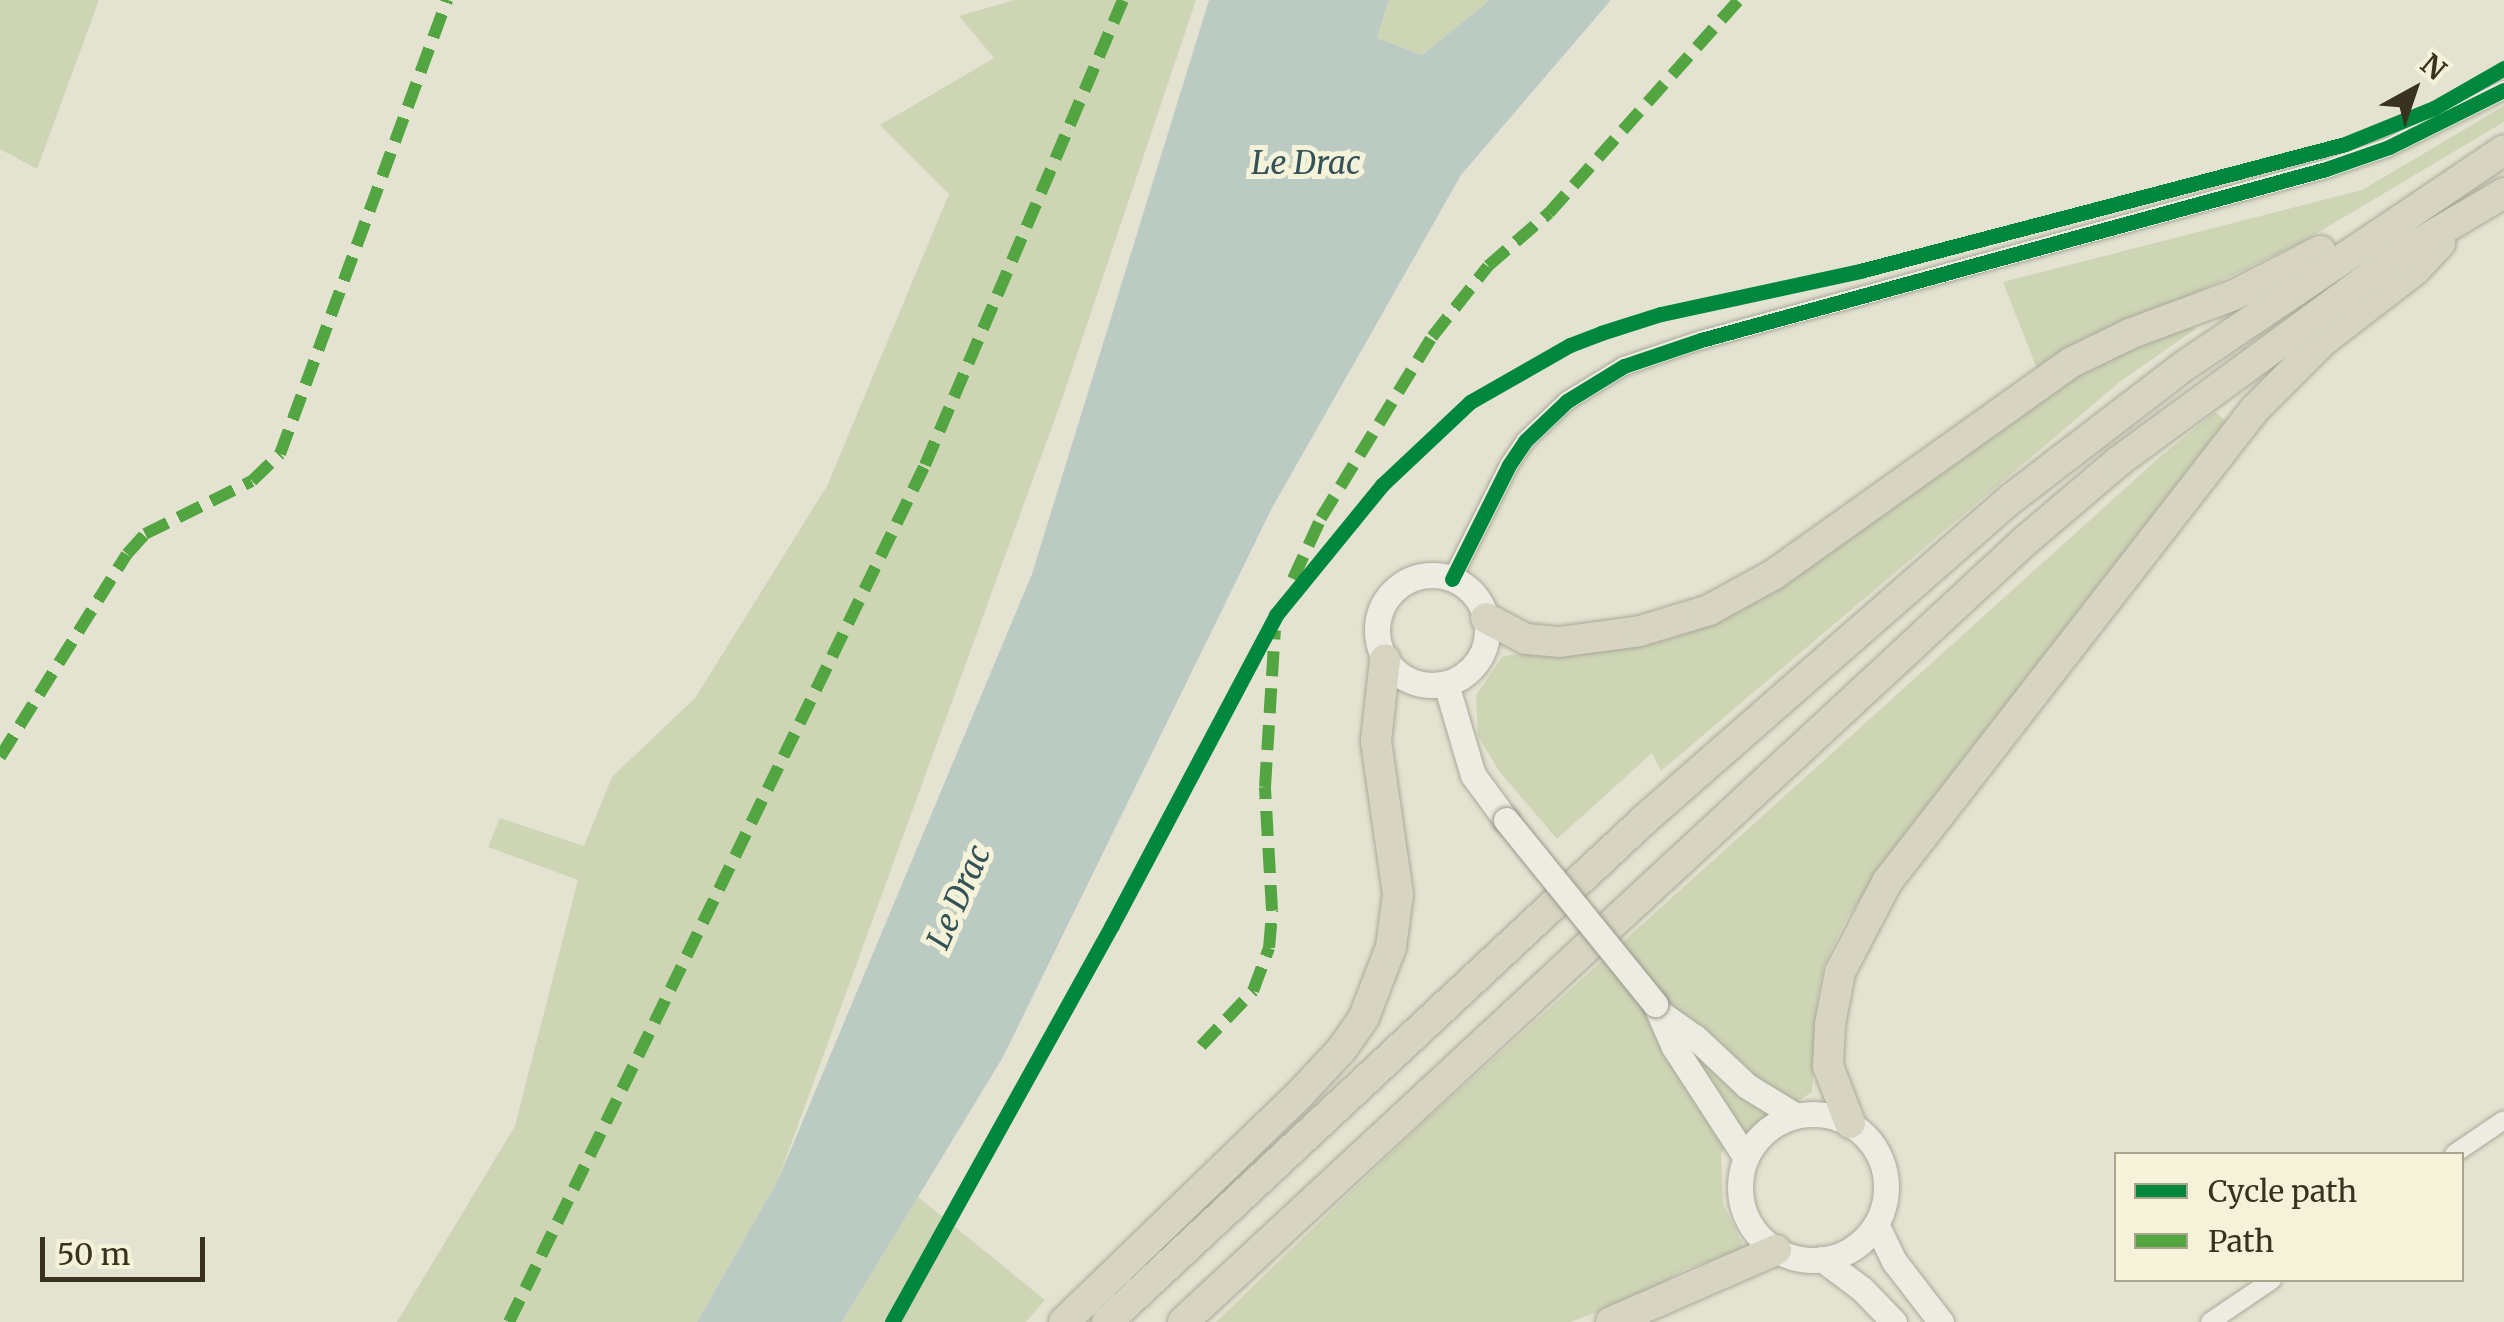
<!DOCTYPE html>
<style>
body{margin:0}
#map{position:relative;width:2504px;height:1322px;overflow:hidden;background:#e4e3d1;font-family:Merriweather,serif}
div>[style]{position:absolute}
.green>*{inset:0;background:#cdd5b5}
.water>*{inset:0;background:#bbcbc4}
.roads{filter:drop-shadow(0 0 2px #aaa899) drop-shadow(0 0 2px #aaa899)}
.street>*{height:18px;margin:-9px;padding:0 9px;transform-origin:9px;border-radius:9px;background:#edece2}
.secondary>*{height:25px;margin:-12.5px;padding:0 12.5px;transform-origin:12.5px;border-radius:12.5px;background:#edece2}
.secondary>.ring{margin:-12.5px;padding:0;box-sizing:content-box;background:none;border:25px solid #edece2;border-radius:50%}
.highway>*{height:30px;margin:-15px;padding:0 15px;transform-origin:15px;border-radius:15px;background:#d7d4c2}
.bridges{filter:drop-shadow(0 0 2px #9a978a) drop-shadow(0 0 2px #9a978a)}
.secondary-bridge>*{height:25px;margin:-12.5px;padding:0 12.5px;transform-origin:12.5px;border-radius:12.5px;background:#edece2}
.quiet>*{height:12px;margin-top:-6px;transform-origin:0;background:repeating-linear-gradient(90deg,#53a541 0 25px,transparent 0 37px)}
.cycleway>*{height:15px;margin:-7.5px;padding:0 7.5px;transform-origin:7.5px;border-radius:7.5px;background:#00873e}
span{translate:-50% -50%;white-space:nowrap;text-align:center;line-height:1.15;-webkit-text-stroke:10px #f4f2d9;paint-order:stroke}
.water-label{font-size:32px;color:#325258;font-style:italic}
.legend{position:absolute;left:2114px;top:1152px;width:350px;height:130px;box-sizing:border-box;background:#f4f2d9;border:2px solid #a9a58f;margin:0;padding:12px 18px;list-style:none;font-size:30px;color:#393221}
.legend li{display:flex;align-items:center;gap:20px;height:50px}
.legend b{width:50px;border:2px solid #a9a58f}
.north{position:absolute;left:2364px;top:40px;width:100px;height:100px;-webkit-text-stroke:8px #f4f2d9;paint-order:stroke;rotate:40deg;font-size:28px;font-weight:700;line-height:40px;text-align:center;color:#393221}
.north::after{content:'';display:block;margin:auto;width:35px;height:45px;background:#393221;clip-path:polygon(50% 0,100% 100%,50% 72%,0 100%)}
.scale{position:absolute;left:40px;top:1237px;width:165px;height:45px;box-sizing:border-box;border:5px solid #393221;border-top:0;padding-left:12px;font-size:30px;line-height:35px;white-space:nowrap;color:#393221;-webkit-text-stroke:8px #f4f2d9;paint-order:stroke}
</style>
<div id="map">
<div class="green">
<div style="clip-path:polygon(0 0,99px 0,37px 169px,0 149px)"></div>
<div style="clip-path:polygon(1015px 0,1196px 0,1061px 402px,778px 1180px,697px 1322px,397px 1322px,515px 1126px,578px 880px,488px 847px,500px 818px,584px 846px,612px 777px,695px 698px,827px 486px,949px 194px,880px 125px,994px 58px,959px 16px)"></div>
<div style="clip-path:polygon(1389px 0,1490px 0,1422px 55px,1377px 38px)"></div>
<div style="clip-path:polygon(2504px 106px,2504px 122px,2302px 242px,2037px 369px,2003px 282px,2362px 190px)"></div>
<div style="clip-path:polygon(2175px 327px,2197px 328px,2121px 381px,1661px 771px,1652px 753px,1557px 839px,1499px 771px,1478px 736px,1476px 695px,1503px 656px,1594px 647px,1706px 623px,2098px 357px)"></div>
<div style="clip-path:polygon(2215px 412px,2231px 425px,1906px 836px,1845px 921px,1824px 965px,1817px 1001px,1812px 1092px,1721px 1153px,1723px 1204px,1745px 1249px,1686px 1269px,1633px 1299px,1570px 1322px,1216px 1322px,1418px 1127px,2162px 455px)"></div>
<div style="clip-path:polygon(918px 1197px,1045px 1300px,1026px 1322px,842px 1322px)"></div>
</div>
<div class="water">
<div style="clip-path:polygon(1209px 0,1389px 0,1377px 38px,1422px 55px,1490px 0,1611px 0,1461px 175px,1272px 508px,1003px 1057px,842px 1322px,697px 1322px,778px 1180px,1032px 574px)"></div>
</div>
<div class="roads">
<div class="street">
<div style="left:1452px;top:579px;width:127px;rotate:-63.4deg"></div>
<div style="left:1509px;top:465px;width:29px;rotate:-56deg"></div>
<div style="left:1525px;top:441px;width:58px;rotate:-43.6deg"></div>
<div style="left:1567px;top:401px;width:67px;rotate:-31.6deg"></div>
<div style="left:1624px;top:366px;width:81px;rotate:-18.7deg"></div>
<div style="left:1701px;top:340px;width:648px;rotate:-15.3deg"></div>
<div style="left:2326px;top:169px;width:67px;rotate:-19.2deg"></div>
<div style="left:2389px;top:147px;width:128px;rotate:-26.4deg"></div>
<div style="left:2454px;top:1154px;width:60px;rotate:-34.2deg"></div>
<div style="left:2210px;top:1322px;width:75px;rotate:-34.1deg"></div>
</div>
<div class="secondary">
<div class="ring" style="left:1377px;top:575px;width:85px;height:85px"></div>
<div style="left:1446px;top:684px;width:95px;rotate:73.5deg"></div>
<div style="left:1473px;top:775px;width:56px;rotate:53.7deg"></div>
<div style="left:1655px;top:1004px;width:47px;rotate:66.2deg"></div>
<div style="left:1674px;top:1047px;width:132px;rotate:57deg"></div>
<div style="left:1663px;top:1015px;width:39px;rotate:35deg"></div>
<div style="left:1695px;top:1037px;width:71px;rotate:43.3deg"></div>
<div style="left:1747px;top:1086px;width:57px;rotate:31.5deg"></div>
<div class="ring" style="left:1740px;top:1114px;width:121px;height:121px"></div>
<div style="left:1876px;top:1224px;width:41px;rotate:64.1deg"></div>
<div style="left:1894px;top:1261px;width:77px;rotate:52.4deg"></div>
<div style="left:1822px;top:1259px;width:50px;rotate:36.9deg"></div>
<div style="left:1862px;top:1289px;width:46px;rotate:45.9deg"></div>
</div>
<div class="highway">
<div style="left:1486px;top:618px;width:45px;rotate:27.7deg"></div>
<div style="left:1526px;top:639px;width:33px;rotate:5deg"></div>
<div style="left:1559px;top:642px;width:82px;rotate:-7.7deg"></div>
<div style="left:1640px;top:631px;width:72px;rotate:-16.9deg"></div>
<div style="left:1709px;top:610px;width:73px;rotate:-28.7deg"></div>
<div style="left:1773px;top:575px;width:367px;rotate:-35.5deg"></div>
<div style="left:2072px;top:362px;width:67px;rotate:-25.8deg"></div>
<div style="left:2132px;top:333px;width:109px;rotate:-20.4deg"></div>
<div style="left:2234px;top:295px;width:97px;rotate:-27.1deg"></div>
<div style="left:1850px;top:1123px;width:61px;rotate:-111.1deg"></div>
<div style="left:1828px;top:1066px;width:41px;rotate:-87.2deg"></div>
<div style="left:1830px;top:1025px;width:54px;rotate:-79.3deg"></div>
<div style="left:1840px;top:972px;width:102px;rotate:-62.4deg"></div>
<div style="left:1887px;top:882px;width:599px;rotate:-52.12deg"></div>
<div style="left:2255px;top:409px;width:98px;rotate:-45deg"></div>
<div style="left:2324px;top:340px;width:115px;rotate:-37.6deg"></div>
<div style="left:2415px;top:270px;width:37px;rotate:-47deg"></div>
<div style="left:1064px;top:1322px;width:330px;rotate:-44deg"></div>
<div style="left:1301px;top:1093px;width:60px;rotate:-47deg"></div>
<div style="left:1342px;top:1049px;width:39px;rotate:-55deg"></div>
<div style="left:1364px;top:1017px;width:75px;rotate:-68.9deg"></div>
<div style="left:1391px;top:947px;width:53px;rotate:-82.5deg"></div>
<div style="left:1398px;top:894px;width:155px;rotate:-98.2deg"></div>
<div style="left:1376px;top:741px;width:82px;rotate:-83.7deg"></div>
<div style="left:1107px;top:1322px;width:737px;rotate:-43.07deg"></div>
<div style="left:1645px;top:819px;width:488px;rotate:-41.2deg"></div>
<div style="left:2012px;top:498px;width:217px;rotate:-37.5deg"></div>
<div style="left:2184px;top:366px;width:386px;rotate:-34deg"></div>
<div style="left:1183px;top:1322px;width:1148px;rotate:-42.85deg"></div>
<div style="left:2025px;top:541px;width:123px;rotate:-40.4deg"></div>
<div style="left:2119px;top:461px;width:350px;rotate:-36.3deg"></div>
<div style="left:2401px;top:254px;width:120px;rotate:-30.6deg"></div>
<div style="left:1611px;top:1322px;width:180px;rotate:-23.6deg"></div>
</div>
</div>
<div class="bridges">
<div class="secondary-bridge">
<div style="left:1506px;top:820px;width:237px;rotate:51deg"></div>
</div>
</div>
<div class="quiet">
<div style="left:1293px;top:579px;width:67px;rotate:-65.3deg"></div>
<div style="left:1321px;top:518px;width:212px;rotate:-58.5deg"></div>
<div style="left:1432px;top:337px;width:90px;rotate:-51.7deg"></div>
<div style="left:1488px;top:266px;width:81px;rotate:-41deg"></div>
<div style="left:1549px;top:213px;width:285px;rotate:-48.3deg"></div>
<div style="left:0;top:757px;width:239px;rotate:-58deg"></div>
<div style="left:127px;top:554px;width:27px;rotate:-48deg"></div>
<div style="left:145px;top:534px;width:119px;rotate:-26.4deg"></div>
<div style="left:252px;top:481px;width:39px;rotate:-44deg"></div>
<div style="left:280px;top:454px;width:484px;rotate:-69.8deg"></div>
<div style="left:1201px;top:1046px;width:76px;rotate:-46.6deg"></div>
<div style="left:1253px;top:991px;width:46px;rotate:-69.6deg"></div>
<div style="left:1269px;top:948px;width:38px;rotate:-85deg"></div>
<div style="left:1272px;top:910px;width:123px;rotate:-93.3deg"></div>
<div style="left:1265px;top:787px;width:157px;rotate:-86.4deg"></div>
<div style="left:509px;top:1322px;width:953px;rotate:-64.11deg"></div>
<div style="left:925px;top:465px;width:505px;rotate:-66.94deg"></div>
</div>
<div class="cycleway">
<div style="left:1452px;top:579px;width:127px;rotate:-63.4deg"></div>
<div style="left:1509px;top:465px;width:29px;rotate:-56deg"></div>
<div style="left:1525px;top:441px;width:58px;rotate:-43.6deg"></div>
<div style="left:1567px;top:401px;width:67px;rotate:-31.6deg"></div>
<div style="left:1624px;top:366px;width:81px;rotate:-18.7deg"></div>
<div style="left:1701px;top:340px;width:648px;rotate:-15.3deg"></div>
<div style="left:2326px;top:169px;width:67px;rotate:-19.2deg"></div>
<div style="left:2389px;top:147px;width:128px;rotate:-26.4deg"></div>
<div style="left:892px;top:1322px;width:454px;rotate:-61deg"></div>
<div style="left:1112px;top:925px;width:351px;rotate:-62.1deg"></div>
<div style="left:1276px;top:615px;width:168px;rotate:-50.8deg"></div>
<div style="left:1382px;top:485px;width:121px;rotate:-43.3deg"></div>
<div style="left:1470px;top:402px;width:115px;rotate:-29.7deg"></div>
<div style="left:1570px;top:345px;width:33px;rotate:-21deg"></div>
<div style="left:1601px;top:333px;width:63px;rotate:-17.6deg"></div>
<div style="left:1661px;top:314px;width:204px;rotate:-12.2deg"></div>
<div style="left:1860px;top:271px;width:501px;rotate:-14.67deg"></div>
<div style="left:2345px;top:144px;width:96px;rotate:-22deg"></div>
<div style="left:2434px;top:108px;width:81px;rotate:-29.7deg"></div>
</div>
<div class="water-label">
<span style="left:1306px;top:163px">Le Drac</span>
<span style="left:959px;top:897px;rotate:-66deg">Le Drac</span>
</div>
<ul class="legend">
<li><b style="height:12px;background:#00873e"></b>Cycle path</li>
<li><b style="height:12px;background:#53a541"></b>Path</li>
</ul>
<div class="north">N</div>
<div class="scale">50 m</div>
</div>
